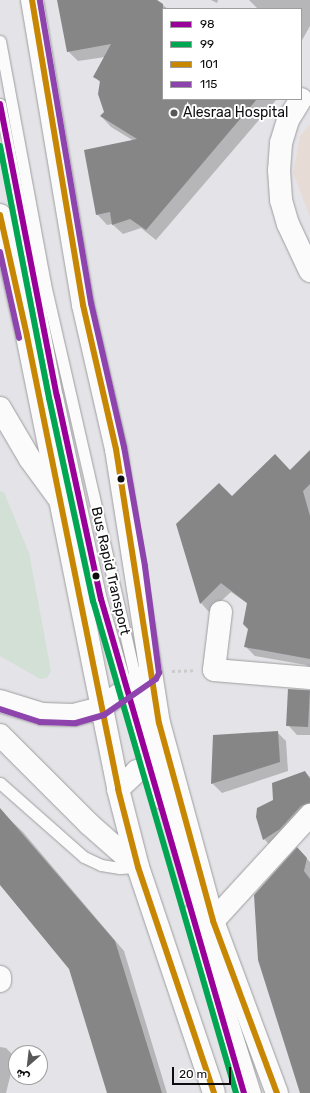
<!DOCTYPE html>
<meta charset="utf-8">
<style>
body{margin:0}
#map{position:relative;width:310px;height:1093px;overflow:hidden;background:#e4e4e8;font-family:Rubik,"Noto Naskh Arabic",sans-serif}
div>[style]{position:absolute}
.education>*{inset:0;background:#e7dcd5}
.green>*{inset:0;background:#d3e0d6}
.shadow>*{inset:0;background:#0003}
.building>*{inset:0;background:#878687;transform-origin:0 0}
.path>*{height:2.5px;margin-top:-1.25px;transform-origin:0;background:repeating-linear-gradient(90deg,#cbcbcc 0 3px,transparent 0 6px)}
.roads{filter:drop-shadow(0 0 1px #9e9ea0) drop-shadow(0 0 1px #9e9ea0)}
.lane>*{height:11px;margin:-5.5px;padding:0 5.5px;transform-origin:5.5px;border-radius:5.5px;background:#fbfbfc}
.street>*{height:22px;margin:-11px;padding:0 11px;transform-origin:11px;border-radius:11px;background:#fbfbfc}
.secondary>*{height:22px;margin:-11px;padding:0 11px;transform-origin:11px;border-radius:11px;background:#fbfbfc}
.primary>*{height:22px;margin:-11px;padding:0 11px;transform-origin:11px;border-radius:11px;background:#fbfbfc}
.bus-1>*{height:6px;margin:-3px;padding:0 3px;transform-origin:3px;border-radius:3px;background:#909}
.bus-2>*{height:6px;margin:-3px;padding:0 3px;transform-origin:3px;border-radius:3px;background:#00a651}
.bus-3>*{height:6px;margin:-3px;padding:0 3px;transform-origin:3px;border-radius:3px;background:#c88703}
.bus-4>*{height:6px;margin:-3px;padding:0 3px;transform-origin:3px;border-radius:3px;background:#8e44ad}
.dots>*{width:11px;height:11px;translate:-50% -50%;box-sizing:border-box;border:2px solid #fff;border-radius:50%}
span{translate:-50% -50%;white-space:nowrap;text-align:center;line-height:1.15;-webkit-text-stroke:4px #fff;paint-order:stroke}
.poi-label{font-size:14px;color:#0d0d0f}
.left{translate:0 -50%;text-align:left}
.street-label{font-size:14px;color:#0d0d0f}
.legend{position:absolute;left:162px;top:8px;width:140px;height:92px;box-sizing:border-box;background:#fff;border:1px solid #9e9e9f;margin:0;padding:5px 7px;list-style:none;font-size:12px;color:#0d0d0f}
.legend li{display:flex;align-items:center;gap:8px;height:20px}
.legend b{width:20px;border:1px solid #9e9e9f}
.north{position:absolute;left:8px;top:1045px;width:40px;height:40px;box-sizing:border-box;background:#fff;border:1px solid #9e9e9f;border-radius:50%;rotate:208deg;font-size:11px;font-weight:700;line-height:16px;text-align:center;color:#0d0d0f}
.north::after{content:'';display:block;margin:auto;width:14px;height:18px;background:#58585b;clip-path:polygon(50% 0,100% 100%,50% 72%,0 100%)}
.scale{position:absolute;left:172px;top:1067px;width:59px;height:18px;box-sizing:border-box;border:2px solid #0d0d0f;border-top:0;padding-left:5px;font-size:12px;line-height:14px;white-space:nowrap;color:#0d0d0f;-webkit-text-stroke:3px #fff;paint-order:stroke}
</style>
<div id="map">
<div class="education">
<div style="clip-path:polygon(310px 124px,310px 217px,293px 173px,300px 136px)"></div>
</div>
<div class="green">
<div style="clip-path:polygon(0 491px,4px 492px,29px 553px,51px 671px,47px 678px,40px 679px,0 656px)"></div>
</div>
<div class="shadow">
<div style="clip-path:polygon(58px 0,156px 0,168px 9px,163px 9px,163px 99px,277px 99px,156px 240px,141px 228px,123px 234px,112px 224px,107px 225px,97px 214px,134px 141px,111px 127px,101px 116px,105px 112px,101px 83px,94px 76px,105px 57px,78px 61px,68px 51px)"></div>
<div style="clip-path:polygon(211px 0,218px 0,217px 3px)"></div>
<div style="clip-path:polygon(249px 0,310px 0,310px 26px,301px 42px,301px 9px,258px 9px)"></div>
<div style="clip-path:polygon(310px 452px,310px 669px,306px 665px,255px 656px,246px 647px,249px 628px,248px 604px,231px 592px,209px 612px,201px 603px,232px 497px,291px 471px)"></div>
<div style="clip-path:polygon(310px 690px,310px 735px,297px 735px,288px 725px)"></div>
<div style="clip-path:polygon(277px 732px,286px 741px,288px 771px,222px 793px,212px 783px)"></div>
<div style="clip-path:polygon(305px 772px,310px 777px,310px 816px,273px 848px,264px 839px,274px 801px)"></div>
<div style="clip-path:polygon(0 810px,23px 832px,124px 951px,167px 1093px,108px 1093px,70px 969px,0 884px)"></div>
<div style="clip-path:polygon(297px 849px,310px 862px,310px 1093px,306px 1093px)"></div>
<div style="clip-path:polygon(0 1047px,6px 1048px,15px 1057px,6px 1093px,0 1093px)"></div>
</div>
<div class="building">
<div style="clip-path:polygon(57px 0,157px 0,163px 4px,163px 99px,257px 99px,146px 230px,130px 219px,112px 225px,110px 212px,96px 215px,84px 150px,137px 139px,100px 116px,104px 112px,98px 94px,100px 81px,93px 77px,111px 44px,67px 52px)"></div>
<div style="clip-path:polygon(310px 450px,310px 484px,303px 491px,310px 516px,310px 659px,244px 647px,248px 629px,243px 624px,247px 603px,221px 583px,200px 604px,176px 524px,219px 483px,232px 496px,275px 454px,290px 470px)"></div>
<div style="left:288px;top:689px;width:22px;height:37px;rotate:3deg"></div>
<div style="clip-path:polygon(278px 731px,280px 762px,211px 784px,213px 735px)"></div>
<div style="clip-path:polygon(305px 771px,310px 779px,310px 803px,301px 806px,280px 829px,263px 840px,256px 817px,257px 808px,273px 800px,272px 783px)"></div>
<div style="clip-path:polygon(0 808px,115px 941px,162px 1093px,107px 1093px,69px 969px,0 885px)"></div>
<div style="clip-path:polygon(297px 847px,307px 858px,304px 871px,310px 879px,310px 1093px,300px 1093px,258px 960px,254px 895px)"></div>
</div>
<div class="path">
<div style="left:172px;top:671px;width:23px;rotate:-2deg"></div>
</div>
<div class="roads">
<div class="lane">
<div style="left:0;top:41px;width:247px;rotate:79.5deg"></div>
<div style="left:45px;top:284px;width:408px;rotate:77.1deg"></div>
<div style="left:136px;top:682px;width:202px;rotate:75.3deg"></div>
<div style="left:187px;top:877px;width:226px;rotate:72.5deg"></div>
<div style="left:0;top:104px;width:298px;rotate:79deg"></div>
<div style="left:57px;top:396px;width:208px;rotate:77.8deg"></div>
<div style="left:101px;top:599px;width:212px;rotate:73.9deg"></div>
<div style="left:0;top:783px;width:112px;rotate:41.4deg"></div>
<div style="left:84px;top:857px;width:19px;rotate:25deg"></div>
<div style="left:101px;top:865px;width:19px;rotate:9deg"></div>
<div style="left:120px;top:868px;width:17px;rotate:-3deg"></div>
<div style="left:190px;top:910px;width:191px;rotate:73.6deg"></div>
</div>
<div class="street">
<div style="left:301px;top:99px;width:25px;rotate:122deg"></div>
<div style="left:288px;top:120px;width:24px;rotate:107deg"></div>
<div style="left:281px;top:143px;width:27px;rotate:94deg"></div>
<div style="left:279px;top:170px;width:30px;rotate:86deg"></div>
<div style="left:281px;top:200px;width:25px;rotate:74deg"></div>
<div style="left:288px;top:224px;width:52px;rotate:64.9deg"></div>
<div style="left:0;top:408px;width:59px;rotate:59.5deg"></div>
<div style="left:30px;top:459px;width:51px;rotate:53.8deg"></div>
<div style="left:221px;top:612px;width:58px;rotate:96.9deg"></div>
<div style="left:214px;top:670px;width:96px;rotate:4.8deg"></div>
<div style="left:213px;top:921px;width:144px;rotate:-47.5deg"></div>
<div style="left:0;top:977px;width:4px;rotate:90deg"></div>
</div>
<div class="secondary">
<div style="left:0;top:701px;width:44px;rotate:17.2deg"></div>
<div style="left:42px;top:714px;width:32px;rotate:2deg"></div>
<div style="left:74px;top:715px;width:27px;rotate:-15deg"></div>
<div style="left:100px;top:708px;width:62px;rotate:-35.2deg"></div>
</div>
<div class="primary">
<div style="left:32px;top:0;width:309px;rotate:80.5deg"></div>
<div style="left:83px;top:305px;width:148px;rotate:77.1deg"></div>
<div style="left:116px;top:449px;width:277px;rotate:81.1deg"></div>
<div style="left:159px;top:723px;width:205px;rotate:74.7deg"></div>
<div style="left:213px;top:921px;width:184px;rotate:69.6deg"></div>
<div style="left:0;top:215px;width:124px;rotate:77.4deg"></div>
<div style="left:27px;top:336px;width:462px;rotate:78.6deg"></div>
<div style="left:118px;top:789px;width:81px;rotate:75.6deg"></div>
<div style="left:138px;top:867px;width:238px;rotate:71.4deg"></div>
<div style="left:0;top:735px;width:126px;rotate:45deg"></div>
<div style="left:89px;top:824px;width:65px;rotate:41.3deg"></div>
<div style="left:118px;top:789px;width:26px;rotate:-43deg"></div>
<div style="left:137px;top:771px;width:21px;rotate:-17deg"></div>
<div style="left:157px;top:765px;width:12px"></div>
</div>
</div>
<div class="bus-1">
<div style="left:0;top:104px;width:298px;rotate:79deg"></div>
<div style="left:57px;top:396px;width:208px;rotate:77.8deg"></div>
<div style="left:101px;top:599px;width:514px;rotate:73.86deg"></div>
</div>
<div class="bus-2">
<div style="left:0;top:146px;width:257px;rotate:79deg"></div>
<div style="left:49px;top:398px;width:208px;rotate:77.8deg"></div>
<div style="left:93px;top:601px;width:512px;rotate:73.79deg"></div>
</div>
<div class="bus-3">
<div style="left:32px;top:0;width:309px;rotate:80.5deg"></div>
<div style="left:83px;top:305px;width:148px;rotate:77.1deg"></div>
<div style="left:116px;top:449px;width:277px;rotate:81.1deg"></div>
<div style="left:159px;top:723px;width:205px;rotate:74.7deg"></div>
<div style="left:213px;top:921px;width:184px;rotate:69.6deg"></div>
<div style="left:0;top:215px;width:124px;rotate:77.4deg"></div>
<div style="left:27px;top:336px;width:462px;rotate:78.6deg"></div>
<div style="left:118px;top:789px;width:81px;rotate:75.6deg"></div>
<div style="left:138px;top:867px;width:238px;rotate:71.4deg"></div>
</div>
<div class="bus-4">
<div style="left:0;top:252px;width:88px;rotate:77.5deg"></div>
<div style="left:0;top:709px;width:42px;rotate:18deg"></div>
<div style="left:40px;top:722px;width:36px;rotate:2deg"></div>
<div style="left:76px;top:723px;width:29px;rotate:-16deg"></div>
<div style="left:104px;top:715px;width:63px;rotate:-34.7deg"></div>
<div style="left:156px;top:679px;width:7px;rotate:-63deg"></div>
<div style="left:159px;top:673px;width:108px;rotate:-97.5deg"></div>
<div style="left:145px;top:566px;width:121px;rotate:-100deg"></div>
<div style="left:124px;top:447px;width:148px;rotate:-102.9deg"></div>
<div style="left:91px;top:303px;width:307px;rotate:-99.6deg"></div>
</div>
<div class="dots">
<div style="left:174px;top:113px;background:#58585b"></div>
<div style="left:121px;top:479px;background:#0d0d0f"></div>
<div style="left:96px;top:576px;background:#0d0d0f"></div>
</div>
<div class="poi-label">
<span class="left" style="left:183px;top:113px">Alesraa Hospital</span>
</div>
<div class="street-label">
<span style="left:110px;top:571px;rotate:77deg">Bus Rapid Transport</span>
</div>
<ul class="legend">
<li><b style="height:5px;background:#909"></b>98</li>
<li><b style="height:5px;background:#00a651"></b>99</li>
<li><b style="height:5px;background:#c88703"></b>101</li>
<li><b style="height:5px;background:#8e44ad"></b>115</li>
</ul>
<div class="north">ش</div>
<div class="scale">20 m</div>
</div>
